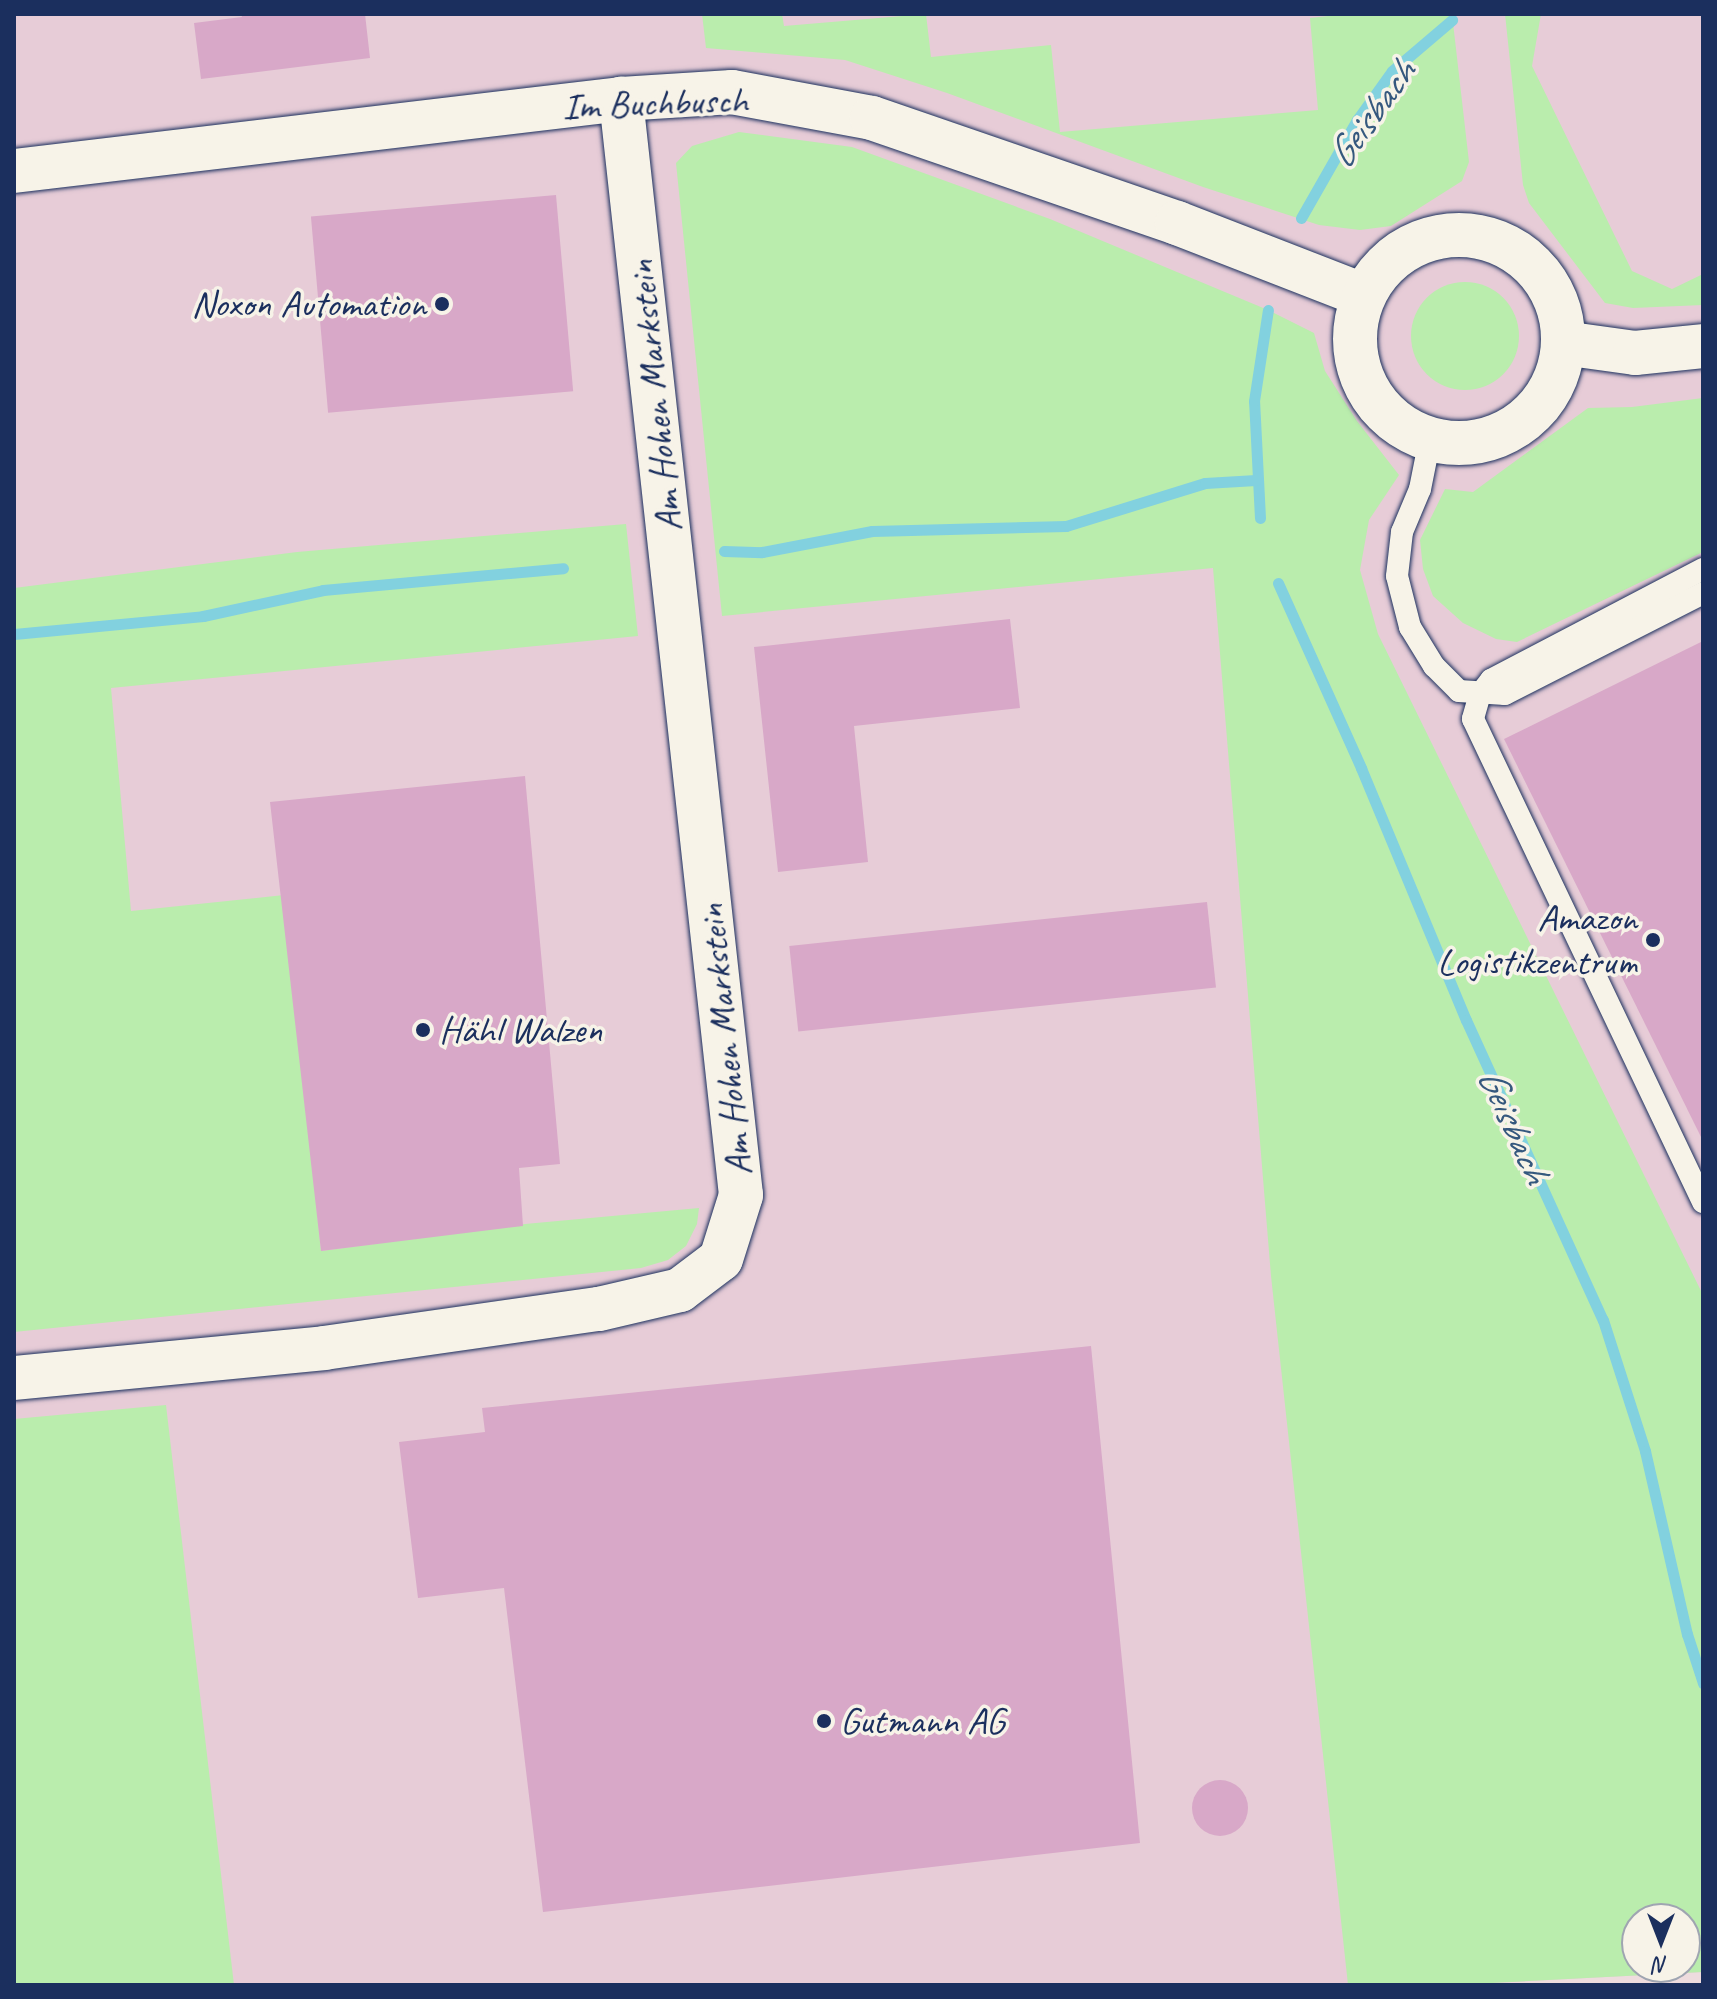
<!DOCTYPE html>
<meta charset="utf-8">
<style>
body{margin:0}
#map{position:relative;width:1717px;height:1999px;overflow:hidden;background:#eedcde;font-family:Caveat,sans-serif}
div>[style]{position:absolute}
.built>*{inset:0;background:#e7ccd7}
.green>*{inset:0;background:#baedad}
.round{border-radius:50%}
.stream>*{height:11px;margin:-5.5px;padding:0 5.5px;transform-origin:5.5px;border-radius:5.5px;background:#82d1df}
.building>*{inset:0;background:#d8a8c8;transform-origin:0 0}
.roads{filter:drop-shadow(0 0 2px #1b2f5e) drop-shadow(0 0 2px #1b2f5e)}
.service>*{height:22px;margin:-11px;padding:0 11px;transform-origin:11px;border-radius:11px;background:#f7f3e8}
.minor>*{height:44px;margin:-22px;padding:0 22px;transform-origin:22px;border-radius:22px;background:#f7f3e8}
.minor>.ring{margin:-22px;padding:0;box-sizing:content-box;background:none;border:44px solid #f7f3e8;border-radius:50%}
.dots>*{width:22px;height:22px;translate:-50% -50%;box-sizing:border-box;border:4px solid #f7f3e8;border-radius:50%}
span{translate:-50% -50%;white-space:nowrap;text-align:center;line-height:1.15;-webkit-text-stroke:7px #f7f3e8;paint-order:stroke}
.street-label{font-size:38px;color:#1b2f5e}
.poi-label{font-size:38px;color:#1b2f5e}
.right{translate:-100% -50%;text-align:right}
.left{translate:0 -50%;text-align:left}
.water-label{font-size:40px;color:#35587e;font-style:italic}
.frame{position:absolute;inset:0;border:16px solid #1b2f5e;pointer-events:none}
.north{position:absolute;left:1621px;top:1903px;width:80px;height:80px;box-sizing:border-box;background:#f7f3e8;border:2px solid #9fa5b1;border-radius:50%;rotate:180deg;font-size:22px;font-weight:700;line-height:32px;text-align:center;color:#1b2f5e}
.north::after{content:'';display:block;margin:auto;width:28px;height:36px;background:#1b2f5e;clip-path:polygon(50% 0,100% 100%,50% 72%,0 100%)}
</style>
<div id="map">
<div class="built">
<div style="clip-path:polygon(evenodd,14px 14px,1703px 14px,1703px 1972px,1453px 1985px,14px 1985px,14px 14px,1637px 1919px,1685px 1919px,1685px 1967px,1637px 1967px,1637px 1919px)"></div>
</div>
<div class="green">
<div style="clip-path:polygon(702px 14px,782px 14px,784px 26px,926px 14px,931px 57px,1051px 45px,1060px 132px,1318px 110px,1310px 18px,1346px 14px,1452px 14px,1469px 162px,1462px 181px,1391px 226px,1360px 230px,1319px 225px,1203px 187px,947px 93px,845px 60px,706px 48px)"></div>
<div style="clip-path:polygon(1505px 14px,1541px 14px,1532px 66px,1632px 271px,1672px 289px,1703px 274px,1703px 305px,1633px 308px,1605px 303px,1529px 203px,1523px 185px)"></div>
<div style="clip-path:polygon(evenodd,739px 132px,852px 147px,1050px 219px,1268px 310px,1314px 333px,1325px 371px,1357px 421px,1399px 475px,1369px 520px,1360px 570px,1378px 634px,1703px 1295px,1703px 1972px,1453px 1985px,1348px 1985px,1271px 1276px,1213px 568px,722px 616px,676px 163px,692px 146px,739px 132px,1637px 1919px,1685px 1919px,1685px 1967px,1637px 1967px,1637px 1919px)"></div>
<div class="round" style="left:1411px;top:282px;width:108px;height:108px"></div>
<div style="clip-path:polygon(1703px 398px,1703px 552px,1517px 642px,1496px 639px,1463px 623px,1433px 596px,1423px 569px,1420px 540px,1445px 489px,1473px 492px,1588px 408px,1632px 407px)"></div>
<div style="clip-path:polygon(626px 524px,638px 636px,111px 688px,131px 911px,284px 895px,321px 1251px,525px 1224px,699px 1208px,697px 1224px,686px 1246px,668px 1260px,641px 1268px,14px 1332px,14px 588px,297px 552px)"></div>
<div style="clip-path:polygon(166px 1405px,234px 1985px,14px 1985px,14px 1419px)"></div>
</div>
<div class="stream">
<div style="left:1301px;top:218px;width:113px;rotate:-60.3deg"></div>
<div style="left:1357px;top:120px;width:60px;rotate:-54.5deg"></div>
<div style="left:1392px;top:71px;width:79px;rotate:-40.4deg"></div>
<div style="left:1260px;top:518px;width:117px;rotate:-92.9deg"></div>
<div style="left:1254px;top:401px;width:92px;rotate:-81.3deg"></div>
<div style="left:724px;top:551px;width:38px;rotate:2deg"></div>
<div style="left:762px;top:552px;width:112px;rotate:-10.8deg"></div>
<div style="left:872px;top:531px;width:194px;rotate:-1.5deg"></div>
<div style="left:1066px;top:526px;width:145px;rotate:-17.2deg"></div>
<div style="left:1205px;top:483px;width:51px;rotate:-3.4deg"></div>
<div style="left:1278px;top:583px;width:203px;rotate:65.8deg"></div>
<div style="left:1361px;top:768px;width:273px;rotate:67.4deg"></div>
<div style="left:1466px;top:1020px;width:330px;rotate:65.5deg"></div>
<div style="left:1603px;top:1320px;width:138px;rotate:72.2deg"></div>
<div style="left:1645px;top:1451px;width:188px;rotate:77.1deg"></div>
<div style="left:1687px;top:1634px;width:52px;rotate:71.9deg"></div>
<div style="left:14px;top:634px;width:190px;rotate:-5.4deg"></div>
<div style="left:203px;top:616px;width:123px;rotate:-12.2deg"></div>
<div style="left:323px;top:590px;width:241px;rotate:-5.2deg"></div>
</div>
<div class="building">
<div style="clip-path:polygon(241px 14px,365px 14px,370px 58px,201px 79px,194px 23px,242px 17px)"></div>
<div style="left:556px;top:195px;width:197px;height:246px;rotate:85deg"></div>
<div style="clip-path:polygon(1010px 619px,1020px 708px,854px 726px,868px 862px,778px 872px,754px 647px)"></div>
<div style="clip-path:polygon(1703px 641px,1703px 1141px,1504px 739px)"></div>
<div style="clip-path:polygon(525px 776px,560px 1164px,519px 1168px,523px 1226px,321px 1251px,270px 802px)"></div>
<div style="left:1207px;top:902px;width:86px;height:420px;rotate:84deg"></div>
<div style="clip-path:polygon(1091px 1346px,1140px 1843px,543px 1912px,504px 1588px,418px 1598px,399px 1442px,485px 1432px,482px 1408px)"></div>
<div class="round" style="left:1192px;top:1780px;width:56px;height:56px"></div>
</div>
<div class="roads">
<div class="service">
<div style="left:1430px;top:439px;width:51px;rotate:101.3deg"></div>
<div style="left:1420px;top:489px;width:47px;rotate:112.7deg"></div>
<div style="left:1402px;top:532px;width:44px;rotate:96.5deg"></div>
<div style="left:1397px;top:576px;width:53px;rotate:75.7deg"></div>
<div style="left:1410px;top:627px;width:46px;rotate:58.4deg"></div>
<div style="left:1434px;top:666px;width:35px;rotate:45deg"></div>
<div style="left:1459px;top:691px;width:46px;rotate:3.7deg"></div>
<div style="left:1505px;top:694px;width:222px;rotate:-27deg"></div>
<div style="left:1703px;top:569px;width:239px;rotate:152.4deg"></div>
<div style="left:1491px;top:680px;width:18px;rotate:128deg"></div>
<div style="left:1480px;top:694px;width:26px;rotate:106deg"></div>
<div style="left:1473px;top:719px;width:535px;rotate:64.54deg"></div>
</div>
<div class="minor">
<div style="left:14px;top:171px;width:611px;rotate:-6.76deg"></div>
<div style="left:621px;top:99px;width:111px;rotate:-3.6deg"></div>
<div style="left:732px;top:92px;width:142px;rotate:10.5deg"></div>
<div style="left:872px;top:118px;width:323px;rotate:19deg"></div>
<div style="left:1177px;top:223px;width:199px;rotate:21.2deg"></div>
<div class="ring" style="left:1355px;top:235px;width:164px;height:164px"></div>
<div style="left:1563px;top:343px;width:73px;rotate:7.9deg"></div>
<div style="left:1635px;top:353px;width:68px;rotate:-5.9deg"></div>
<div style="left:14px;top:1378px;width:311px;rotate:-5.5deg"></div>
<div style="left:324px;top:1348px;width:278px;rotate:-8.1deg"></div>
<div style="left:599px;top:1309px;width:83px;rotate:-13.2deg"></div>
<div style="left:680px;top:1290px;width:51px;rotate:-37.1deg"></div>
<div style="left:721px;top:1259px;width:67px;rotate:-72.6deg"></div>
<div style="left:741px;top:1195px;width:1103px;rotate:-96.25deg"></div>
</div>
</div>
<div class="dots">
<div style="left:442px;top:304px;background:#1b2f5e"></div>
<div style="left:1653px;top:940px;background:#1b2f5e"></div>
<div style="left:423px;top:1030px;background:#1b2f5e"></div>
<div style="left:824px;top:1721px;background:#1b2f5e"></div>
</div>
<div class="street-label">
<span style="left:655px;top:103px;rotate:-2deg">Im Buchbusch</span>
<span style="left:655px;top:396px;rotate:-96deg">Am Hohen Markstein</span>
<span style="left:725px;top:1040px;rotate:-96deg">Am Hohen Markstein</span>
</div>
<div class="poi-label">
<span class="right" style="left:426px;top:304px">Noxon Automation</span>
<span class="right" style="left:1637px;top:940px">Amazon<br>Logistikzentrum</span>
<span class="left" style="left:439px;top:1030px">Hähl Walzen</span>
<span class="left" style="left:840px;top:1721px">Gutmann AG</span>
</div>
<div class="water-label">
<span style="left:1371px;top:114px;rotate:-54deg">Geisbach</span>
<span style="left:1514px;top:1125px;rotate:66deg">Geisbach</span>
</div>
<div class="frame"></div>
<div class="north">N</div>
</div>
